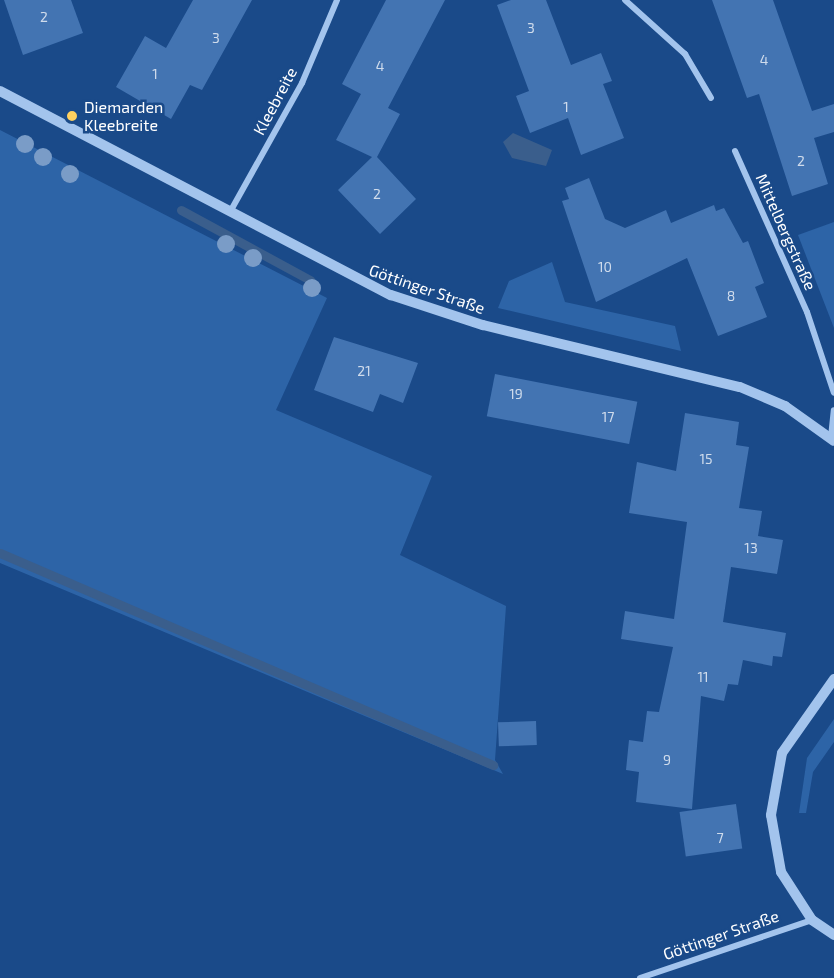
<!DOCTYPE html>
<meta charset="utf-8">
<style>
body{margin:0}
#map{position:relative;width:834px;height:978px;overflow:hidden;background:#1a4a89;font-family:"Exo 2",sans-serif}
div>[style]{position:absolute}
.green>*{inset:0;background:#2d64a7}
.water>*{inset:0;background:#3a5e8c}
.stream>*{height:9px;margin:-4.5px;padding:0 4.5px;transform-origin:4.5px;border-radius:4.5px;background:#3a5e8c}
.building>*{inset:0;background:#4374b2;transform-origin:0 0}
.minor>*{height:6px;margin:-3px;padding:0 3px;transform-origin:3px;border-radius:3px;background:#a3c4ed}
.tertiary>*{height:10px;margin:-5px;padding:0 5px;transform-origin:5px;border-radius:5px;background:#a3c4ed}
.trees>*{width:18px;height:18px;margin:-9px;border-radius:50%;background:#7a9cc7}
.dots>*{width:16px;height:16px;translate:-50% -50%;box-sizing:border-box;border:3px solid #1a4a89;border-radius:50%}
span{translate:-50% -50%;white-space:nowrap;text-align:center;line-height:1.15;-webkit-text-stroke:5px #1a4a89;paint-order:stroke}
.number-label{font-size:14px;color:#d0dcec}
.number-label span{-webkit-text-stroke-width:0}
.street-label{font-size:16px;color:#fff}
.poi-label{font-size:16px;color:#fff}
.left{translate:0 -50%;text-align:left}
</style>
<div id="map">
<div class="green">
<div style="clip-path:polygon(0 130px,327px 298px,276px 410px,432px 476px,400px 555px,506px 606px,495px 760px,503px 774px,0 563px)"></div>
<div style="clip-path:polygon(834px 222px,834px 328px,798px 235px)"></div>
<div style="clip-path:polygon(552px 262px,565px 302px,675px 326px,681px 351px,498px 308px,509px 281px)"></div>
<div style="clip-path:polygon(834px 719px,834px 742px,813px 772px,806px 813px,799px 813px,807px 758px)"></div>
</div>
<div class="water">
<div style="clip-path:polygon(513px 133px,552px 150px,546px 166px,512px 158px,503px 142px)"></div>
</div>
<div class="stream">
<div style="left:181px;top:210px;width:147px;rotate:28.5deg"></div>
<div style="left:0;top:553px;width:537px;rotate:23.27deg"></div>
</div>
<div class="building">
<div style="clip-path:polygon(4px 0,71px 0,83px 33px,23px 55px)"></div>
<div style="clip-path:polygon(193px 0,252px 0,202px 90px,190px 85px,171px 119px,116px 87px,145px 36px,166px 48px)"></div>
<div style="clip-path:polygon(386px 0,445px 0,388px 108px,400px 114px,377px 157px,416px 199px,380px 234px,338px 190px,372px 157px,336px 140px,361px 94px,342px 84px)"></div>
<div style="clip-path:polygon(511px 0,546px 0,571px 65px,601px 53px,612px 81px,603px 84px,624px 138px,581px 155px,568px 118px,530px 133px,516px 96px,529px 91px,497px 5px)"></div>
<div style="clip-path:polygon(712px 0,773px 0,812px 111px,834px 104px,834px 132px,814px 138px,828px 184px,792px 196px,759px 94px,747px 98px)"></div>
<div style="clip-path:polygon(589px 178px,605px 219px,625px 228px,666px 210px,671px 223px,714px 205px,716px 211px,724px 208px,743px 243px,748px 241px,764px 283px,755px 287px,767px 317px,718px 336px,687px 258px,596px 302px,562px 201px,569px 199px,565px 188px)"></div>
<div style="clip-path:polygon(334px 337px,418px 363px,403px 403px,380px 394px,373px 412px,314px 390px)"></div>
<div style="left:495px;top:374px;width:145px;height:43px;rotate:11deg"></div>
<div style="clip-path:polygon(685px 413px,739px 422px,736px 445px,749px 447px,739px 508px,762px 511px,758px 536px,783px 540px,777px 574px,731px 567px,723px 622px,786px 633px,782px 657px,773px 656px,772px 666px,743px 660px,738px 685px,728px 684px,724px 701px,701px 696px,692px 809px,636px 802px,639px 772px,626px 770px,629px 740px,643px 742px,647px 711px,659px 712px,673px 647px,621px 639px,625px 611px,674px 619px,687px 522px,629px 513px,637px 462px,676px 471px)"></div>
<div style="left:536px;top:721px;width:24px;height:38px;rotate:88deg"></div>
<div style="left:736px;top:804px;width:45px;height:57px;rotate:82deg"></div>
</div>
<div class="minor">
<div style="left:625px;top:0;width:81px;rotate:42deg"></div>
<div style="left:685px;top:54px;width:51px;rotate:59.4deg"></div>
<div style="left:735px;top:151px;width:176px;rotate:65.9deg"></div>
<div style="left:807px;top:312px;width:85px;rotate:71.6deg"></div>
<div style="left:230px;top:212px;width:148px;rotate:-60.8deg"></div>
<div style="left:302px;top:83px;width:90px;rotate:-67.1deg"></div>
<div style="left:831px;top:437px;width:27px;rotate:-84deg"></div>
<div style="left:640px;top:978px;width:182px;rotate:-18.6deg"></div>
</div>
<div class="tertiary">
<div style="left:0;top:91px;width:441px;rotate:27.6deg"></div>
<div style="left:391px;top:295px;width:97px;rotate:18.1deg"></div>
<div style="left:483px;top:325px;width:264px;rotate:13.6deg"></div>
<div style="left:740px;top:387px;width:49px;rotate:22.9deg"></div>
<div style="left:785px;top:406px;width:60px;rotate:35.5deg"></div>
<div style="left:834px;top:679px;width:90px;rotate:125.1deg"></div>
<div style="left:782px;top:753px;width:63px;rotate:100.1deg"></div>
<div style="left:771px;top:815px;width:58px;rotate:80deg"></div>
<div style="left:781px;top:872px;width:57px;rotate:57.1deg"></div>
<div style="left:812px;top:920px;width:27px;rotate:34deg"></div>
</div>
<div class="trees">
<div style="left:25px;top:144px"></div>
<div style="left:43px;top:157px"></div>
<div style="left:70px;top:174px"></div>
<div style="left:226px;top:244px"></div>
<div style="left:253px;top:258px"></div>
<div style="left:312px;top:288px"></div>
</div>
<div class="dots">
<div style="left:72px;top:116px;background:#ffd15f"></div>
</div>
<div class="number-label">
<span style="left:44px;top:17px">2</span>
<span style="left:531px;top:28px">3</span>
<span style="left:216px;top:38px">3</span>
<span style="left:764px;top:60px">4</span>
<span style="left:380px;top:66px">4</span>
<span style="left:155px;top:74px">1</span>
<span style="left:566px;top:107px">1</span>
<span style="left:801px;top:161px">2</span>
<span style="left:377px;top:194px">2</span>
<span style="left:605px;top:267px">10</span>
<span style="left:731px;top:296px">8</span>
<span style="left:364px;top:371px">21</span>
<span style="left:516px;top:394px">19</span>
<span style="left:608px;top:417px">17</span>
<span style="left:706px;top:459px">15</span>
<span style="left:751px;top:548px">13</span>
<span style="left:703px;top:677px">11</span>
<span style="left:667px;top:760px">9</span>
<span style="left:720px;top:838px">7</span>
</div>
<div class="street-label">
<span style="left:275px;top:101px;rotate:-62deg">Kleebreite</span>
<span style="left:786px;top:232px;rotate:66deg">Mittelbergstraße</span>
<span style="left:427px;top:289px;rotate:19deg">Göttinger Straße</span>
<span style="left:721px;top:935px;rotate:-19deg">Göttinger Straße</span>
</div>
<div class="poi-label">
<span class="left" style="left:84px;top:116px">Diemarden<br>Kleebreite</span>
</div>
</div>
